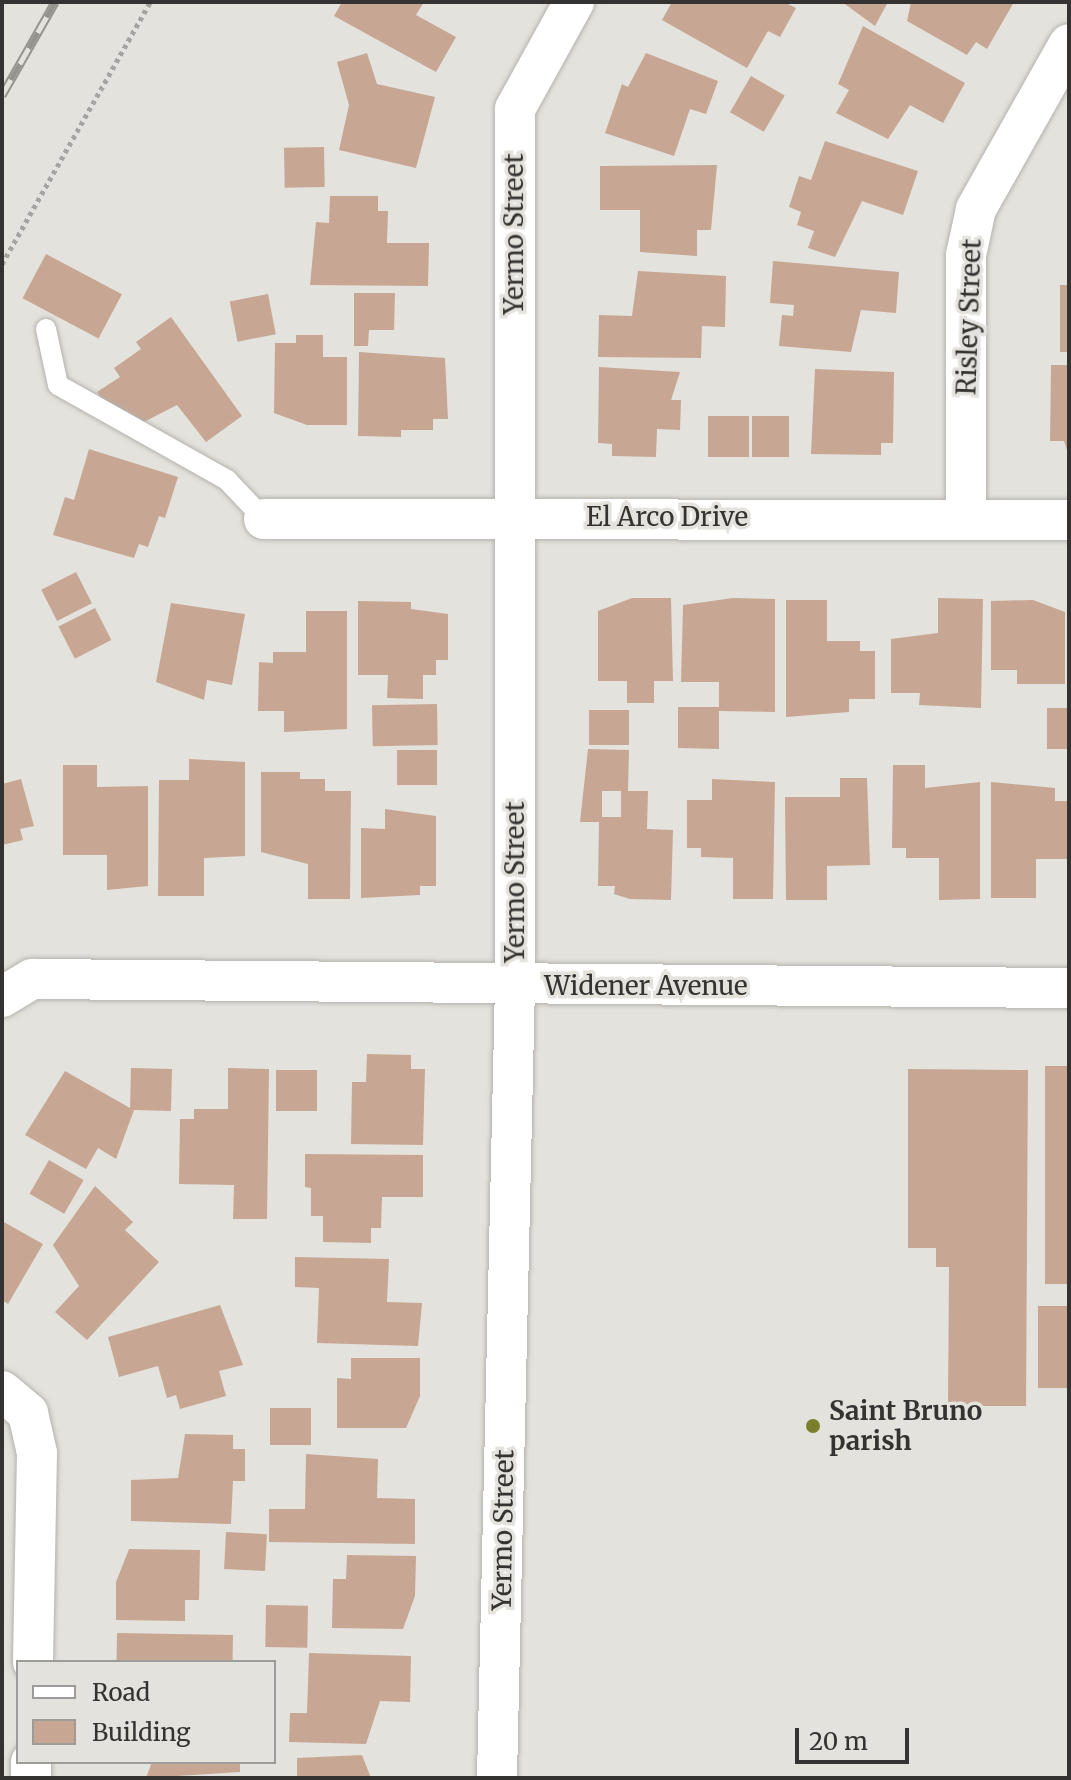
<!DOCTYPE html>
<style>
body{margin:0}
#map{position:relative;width:1071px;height:1780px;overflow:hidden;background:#e4e2dc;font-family:Merriweather,serif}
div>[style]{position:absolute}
.building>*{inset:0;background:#c7a794;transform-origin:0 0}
.path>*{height:5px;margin-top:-2.5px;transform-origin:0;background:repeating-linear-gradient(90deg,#a6a4a0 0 4px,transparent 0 8px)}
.roads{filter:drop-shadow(0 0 2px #b4b2ac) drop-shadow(0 0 2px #b4b2ac)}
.lane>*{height:20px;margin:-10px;padding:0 10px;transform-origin:10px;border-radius:10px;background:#fff}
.street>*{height:40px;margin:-20px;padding:0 20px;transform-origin:20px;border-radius:20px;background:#fff}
.rail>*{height:9px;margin-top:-4.5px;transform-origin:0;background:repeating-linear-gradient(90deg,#e4e2dc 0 18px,#94938e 0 36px);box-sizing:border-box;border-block:2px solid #94938e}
.dots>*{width:22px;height:22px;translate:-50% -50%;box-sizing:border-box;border:4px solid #e4e2dc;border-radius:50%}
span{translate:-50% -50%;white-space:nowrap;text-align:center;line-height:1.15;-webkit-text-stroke:7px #e4e2dc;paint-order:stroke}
.street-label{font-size:26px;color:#343331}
.poi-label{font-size:26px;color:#343331;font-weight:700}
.left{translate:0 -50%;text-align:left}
.frame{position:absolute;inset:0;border:4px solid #343331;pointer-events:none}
.legend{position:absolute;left:16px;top:1660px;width:260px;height:104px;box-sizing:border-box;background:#e4e2dc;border:2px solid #9e9c98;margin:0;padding:10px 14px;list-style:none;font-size:24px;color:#343331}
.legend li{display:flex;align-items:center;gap:16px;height:40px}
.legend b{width:40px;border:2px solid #9e9c98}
.scale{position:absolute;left:795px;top:1728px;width:114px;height:36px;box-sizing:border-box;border:4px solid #343331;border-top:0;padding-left:10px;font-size:24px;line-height:28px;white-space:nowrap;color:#343331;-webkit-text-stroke:6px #e4e2dc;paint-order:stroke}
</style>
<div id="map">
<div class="building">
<div style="clip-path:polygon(342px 2px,424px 2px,416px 15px,456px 37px,436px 72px,334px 16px)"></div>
<div style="clip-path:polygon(672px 2px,784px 2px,796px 8px,780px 37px,768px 31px,747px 68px,662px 20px)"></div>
<div style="clip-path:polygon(842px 2px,888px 2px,875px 26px)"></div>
<div style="clip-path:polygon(911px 2px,1014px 2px,987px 49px,976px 42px,967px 55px,907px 21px)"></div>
<div style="clip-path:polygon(863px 26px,965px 83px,943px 123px,910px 105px,888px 139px,836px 113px,849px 90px,838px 84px)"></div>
<div style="clip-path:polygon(367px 53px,377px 84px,435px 97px,416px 168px,339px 150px,349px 105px,337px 62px)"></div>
<div style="clip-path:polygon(646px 53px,718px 81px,706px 114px,690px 109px,674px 156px,605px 133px,622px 84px,628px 87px)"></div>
<div style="left:751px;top:76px;width:39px;height:42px;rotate:30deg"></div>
<div style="clip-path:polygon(825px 141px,918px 171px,903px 215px,862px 201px,835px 257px,808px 248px,814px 231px,797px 225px,801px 212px,789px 207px,799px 176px,811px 180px)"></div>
<div style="left:324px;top:147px;width:40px;height:40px;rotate:89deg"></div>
<div style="clip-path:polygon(717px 165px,711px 230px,697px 230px,697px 256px,640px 252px,640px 210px,600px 210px,600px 166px)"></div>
<div style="clip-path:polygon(330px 196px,378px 196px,378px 211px,388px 211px,387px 243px,429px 243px,428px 286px,310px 285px,316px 222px,329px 223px)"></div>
<div style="left:46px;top:254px;width:86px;height:50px;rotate:28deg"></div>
<div style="clip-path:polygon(773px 261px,899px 272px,896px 313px,861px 310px,851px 352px,779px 346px,782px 315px,793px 316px,794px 305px,770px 303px)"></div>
<div style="clip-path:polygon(638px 271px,726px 276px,725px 327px,702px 326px,701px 358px,598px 357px,599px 315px,632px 316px)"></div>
<div style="left:1060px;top:285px;width:9px;height:67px"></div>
<div style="clip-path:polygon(354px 293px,395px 293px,394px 330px,369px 330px,368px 346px,354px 346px)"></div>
<div style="left:268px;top:294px;width:41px;height:39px;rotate:79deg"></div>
<div style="clip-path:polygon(171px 317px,242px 416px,206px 442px,177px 405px,138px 425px,127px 411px,117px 420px,97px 392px,120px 377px,114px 368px,141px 349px,136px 342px)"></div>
<div style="clip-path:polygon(296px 335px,323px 335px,323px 357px,347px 357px,347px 425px,307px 425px,274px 413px,275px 343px,296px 343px)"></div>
<div style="clip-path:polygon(359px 352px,445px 358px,448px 419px,433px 419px,433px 430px,401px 430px,401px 437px,358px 436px)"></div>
<div style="clip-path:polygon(1051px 365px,1069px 365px,1069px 456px,1064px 441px,1050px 441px)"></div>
<div style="clip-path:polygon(599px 367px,680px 372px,671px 400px,681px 400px,680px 430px,657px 429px,656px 457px,612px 456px,612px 444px,598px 443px)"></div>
<div style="clip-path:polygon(815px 369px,894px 372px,893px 443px,881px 443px,881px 455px,811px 454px)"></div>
<div style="left:708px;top:416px;width:41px;height:41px"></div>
<div style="left:752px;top:416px;width:37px;height:41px"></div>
<div style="clip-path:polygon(89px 449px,178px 477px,165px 518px,159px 516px,148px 547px,139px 544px,134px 558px,53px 535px,65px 497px,74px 500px)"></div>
<div style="left:76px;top:572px;width:35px;height:39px;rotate:63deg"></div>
<div style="clip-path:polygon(632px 598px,671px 598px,673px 681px,654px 681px,654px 703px,627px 703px,627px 681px,598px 681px,598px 611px)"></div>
<div style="clip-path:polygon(733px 598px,775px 599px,775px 712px,719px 711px,719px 749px,678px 748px,678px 707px,719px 707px,719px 682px,681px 682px,683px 605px)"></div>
<div style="clip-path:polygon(938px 598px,983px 599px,981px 708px,919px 705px,920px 693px,891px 693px,891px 639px,938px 633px)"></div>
<div style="clip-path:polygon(786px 600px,827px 600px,827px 641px,860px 641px,860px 651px,875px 651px,875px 699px,849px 699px,849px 712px,786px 717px)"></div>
<div style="clip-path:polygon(1033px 600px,1065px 612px,1065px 684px,1017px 684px,1017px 670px,991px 670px,991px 601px)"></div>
<div style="clip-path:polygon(358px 601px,411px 602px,411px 609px,448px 614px,448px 660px,436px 660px,436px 675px,423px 675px,423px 699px,387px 698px,388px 675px,358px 675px)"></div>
<div style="clip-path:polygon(171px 603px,245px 614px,232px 685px,207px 680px,204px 700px,156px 682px)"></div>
<div style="left:95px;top:608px;width:36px;height:41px;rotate:63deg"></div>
<div style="clip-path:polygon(306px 611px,347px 611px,347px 729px,284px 732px,284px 711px,258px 711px,259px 662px,273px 663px,273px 652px,306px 652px)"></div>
<div style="left:437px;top:704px;width:41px;height:65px;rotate:89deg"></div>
<div style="left:1047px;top:708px;width:22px;height:41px"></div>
<div style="left:589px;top:710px;width:40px;height:35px"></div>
<div style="clip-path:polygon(evenodd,588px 749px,629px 750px,628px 791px,648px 791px,647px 829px,673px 830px,671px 900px,630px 899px,614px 894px,615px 886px,598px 886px,599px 822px,580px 822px,588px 749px,602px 791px,621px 791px,621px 817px,602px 817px,602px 791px)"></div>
<div style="left:397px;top:750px;width:40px;height:35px"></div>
<div style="clip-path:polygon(189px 759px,245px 762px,245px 856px,204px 858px,204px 896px,158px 896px,159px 780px,189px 780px)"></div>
<div style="clip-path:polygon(63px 765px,97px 765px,97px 787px,148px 786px,148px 886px,107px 890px,107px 855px,63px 855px)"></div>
<div style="clip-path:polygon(893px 765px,925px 765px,925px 788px,980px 782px,980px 899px,939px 900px,939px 858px,906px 858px,906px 848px,892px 848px)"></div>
<div style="clip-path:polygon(261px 772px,300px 772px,300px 779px,325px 779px,325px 791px,351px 791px,350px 899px,308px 899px,308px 864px,261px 852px)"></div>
<div style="clip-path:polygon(840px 778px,867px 778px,870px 865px,827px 866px,827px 900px,786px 900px,785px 797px,840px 797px)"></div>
<div style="clip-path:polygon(21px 779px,34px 826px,20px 829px,23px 840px,2px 845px,2px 784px)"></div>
<div style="clip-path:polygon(712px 779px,775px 782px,773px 899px,733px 899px,733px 858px,701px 857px,701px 848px,687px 848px,687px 800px,712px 800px)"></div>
<div style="clip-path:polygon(991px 782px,1055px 788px,1055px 801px,1069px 801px,1069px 859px,1036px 859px,1036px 898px,991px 898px)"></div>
<div style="clip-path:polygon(385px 809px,436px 816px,436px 886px,420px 886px,420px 895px,361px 898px,361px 828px,385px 829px)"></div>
<div style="clip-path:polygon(367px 1054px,411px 1055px,411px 1069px,425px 1069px,423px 1145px,351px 1144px,352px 1082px,366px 1082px)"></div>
<div style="left:1069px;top:1066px;width:218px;height:24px;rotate:90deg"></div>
<div style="clip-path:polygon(131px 1068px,172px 1069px,171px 1111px,134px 1110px,116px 1159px,98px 1148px,86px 1169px,25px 1135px,65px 1071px,130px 1108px)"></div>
<div style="clip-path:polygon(228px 1068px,269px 1069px,267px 1219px,233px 1219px,234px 1185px,179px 1184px,180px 1119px,194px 1119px,194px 1109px,228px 1109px)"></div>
<div style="clip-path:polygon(908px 1069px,1028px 1070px,1026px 1406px,948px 1406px,949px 1267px,936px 1267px,936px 1248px,908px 1248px)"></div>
<div style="left:276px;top:1070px;width:41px;height:41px"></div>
<div style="clip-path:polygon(305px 1154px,423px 1155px,423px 1197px,382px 1197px,381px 1228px,371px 1228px,371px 1243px,323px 1242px,323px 1216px,311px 1216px,311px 1188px,305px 1187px)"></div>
<div style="left:49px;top:1160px;width:40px;height:39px;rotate:30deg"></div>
<div style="clip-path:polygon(95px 1186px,133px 1222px,125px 1230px,159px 1262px,87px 1340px,55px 1312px,79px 1286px,53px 1245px)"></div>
<div style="clip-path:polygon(2px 1221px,43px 1244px,8px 1304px,2px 1300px)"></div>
<div style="clip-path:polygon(295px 1257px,389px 1259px,387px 1302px,422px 1303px,418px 1346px,317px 1343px,319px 1288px,295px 1287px)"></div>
<div style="clip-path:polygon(220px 1305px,243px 1365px,219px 1371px,226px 1396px,180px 1409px,176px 1395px,167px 1398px,158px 1366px,119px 1377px,108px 1337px)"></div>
<div style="left:1038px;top:1306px;width:31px;height:82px"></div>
<div style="clip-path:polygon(351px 1358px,420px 1358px,420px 1396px,406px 1428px,337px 1428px,337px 1378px,351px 1379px)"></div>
<div style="left:270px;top:1408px;width:41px;height:37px"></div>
<div style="clip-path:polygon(185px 1434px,233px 1435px,233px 1449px,245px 1449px,245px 1481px,233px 1481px,231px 1524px,131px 1521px,131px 1480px,178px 1478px)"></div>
<div style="clip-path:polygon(306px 1454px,378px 1459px,377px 1498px,415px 1499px,415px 1544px,269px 1542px,269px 1509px,305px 1509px)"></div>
<div style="left:226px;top:1532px;width:41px;height:37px;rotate:3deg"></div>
<div style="clip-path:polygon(129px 1549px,200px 1550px,199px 1600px,185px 1600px,185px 1621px,116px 1620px,116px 1582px)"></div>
<div style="clip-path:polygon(347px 1555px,416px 1556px,415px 1596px,403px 1629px,332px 1628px,333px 1579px,346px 1579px)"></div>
<div style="left:266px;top:1605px;width:42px;height:42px;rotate:1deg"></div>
<div style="left:117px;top:1633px;width:116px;height:29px;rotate:1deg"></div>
<div style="clip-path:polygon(309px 1653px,411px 1656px,410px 1702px,380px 1701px,366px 1744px,289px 1742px,290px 1713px,307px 1713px)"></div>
<div style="clip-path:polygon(362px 1755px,371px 1778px,297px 1778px,297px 1758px)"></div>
<div style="clip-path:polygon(152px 1762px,240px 1762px,240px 1772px,146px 1778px)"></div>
</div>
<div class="path">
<div style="left:2px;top:264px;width:301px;rotate:-60.5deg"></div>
</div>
<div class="roads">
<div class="lane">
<div style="left:46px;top:329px;width:57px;rotate:77.9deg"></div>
<div style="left:58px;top:385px;width:194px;rotate:29.3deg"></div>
<div style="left:227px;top:480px;width:54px;rotate:46.5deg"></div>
</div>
<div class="street">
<div style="left:264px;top:519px;width:805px;rotate:0.07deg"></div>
<div style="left:966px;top:519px;width:264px;rotate:-90deg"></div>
<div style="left:966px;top:255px;width:47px;rotate:-77.7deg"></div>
<div style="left:976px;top:209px;width:189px;rotate:-60.6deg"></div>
<div style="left:2px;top:997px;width:35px;rotate:-31deg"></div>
<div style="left:32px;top:979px;width:1037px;rotate:0.5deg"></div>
<div style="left:2px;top:1391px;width:34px;rotate:40deg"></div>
<div style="left:28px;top:1413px;width:41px;rotate:77.3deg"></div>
<div style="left:37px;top:1453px;width:209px;rotate:91.1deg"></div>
<div style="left:31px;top:1778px;width:16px;rotate:-90deg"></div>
<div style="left:497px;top:1778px;width:793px;rotate:-88.7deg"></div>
<div style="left:515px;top:985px;width:876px;rotate:-90deg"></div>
<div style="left:515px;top:109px;width:122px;rotate:-61.1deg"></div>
</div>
</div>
<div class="rail">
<div style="left:2px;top:95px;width:107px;rotate:-60.3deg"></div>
</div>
<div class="dots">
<div style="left:813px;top:1426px;background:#797f2a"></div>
</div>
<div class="street-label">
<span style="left:514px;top:234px;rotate:-90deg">Yermo Street</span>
<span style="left:969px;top:317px;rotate:-88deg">Risley Street</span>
<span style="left:667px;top:517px">El Arco Drive</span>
<span style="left:515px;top:882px;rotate:-90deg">Yermo Street</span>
<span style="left:646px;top:986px">Widener Avenue</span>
<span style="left:503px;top:1530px;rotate:-89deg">Yermo Street</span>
</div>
<div class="poi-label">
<span class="left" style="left:829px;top:1426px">Saint Bruno<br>parish</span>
</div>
<div class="frame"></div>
<ul class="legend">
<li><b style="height:10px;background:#fff"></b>Road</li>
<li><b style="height:22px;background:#c7a794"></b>Building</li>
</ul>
<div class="scale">20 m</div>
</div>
